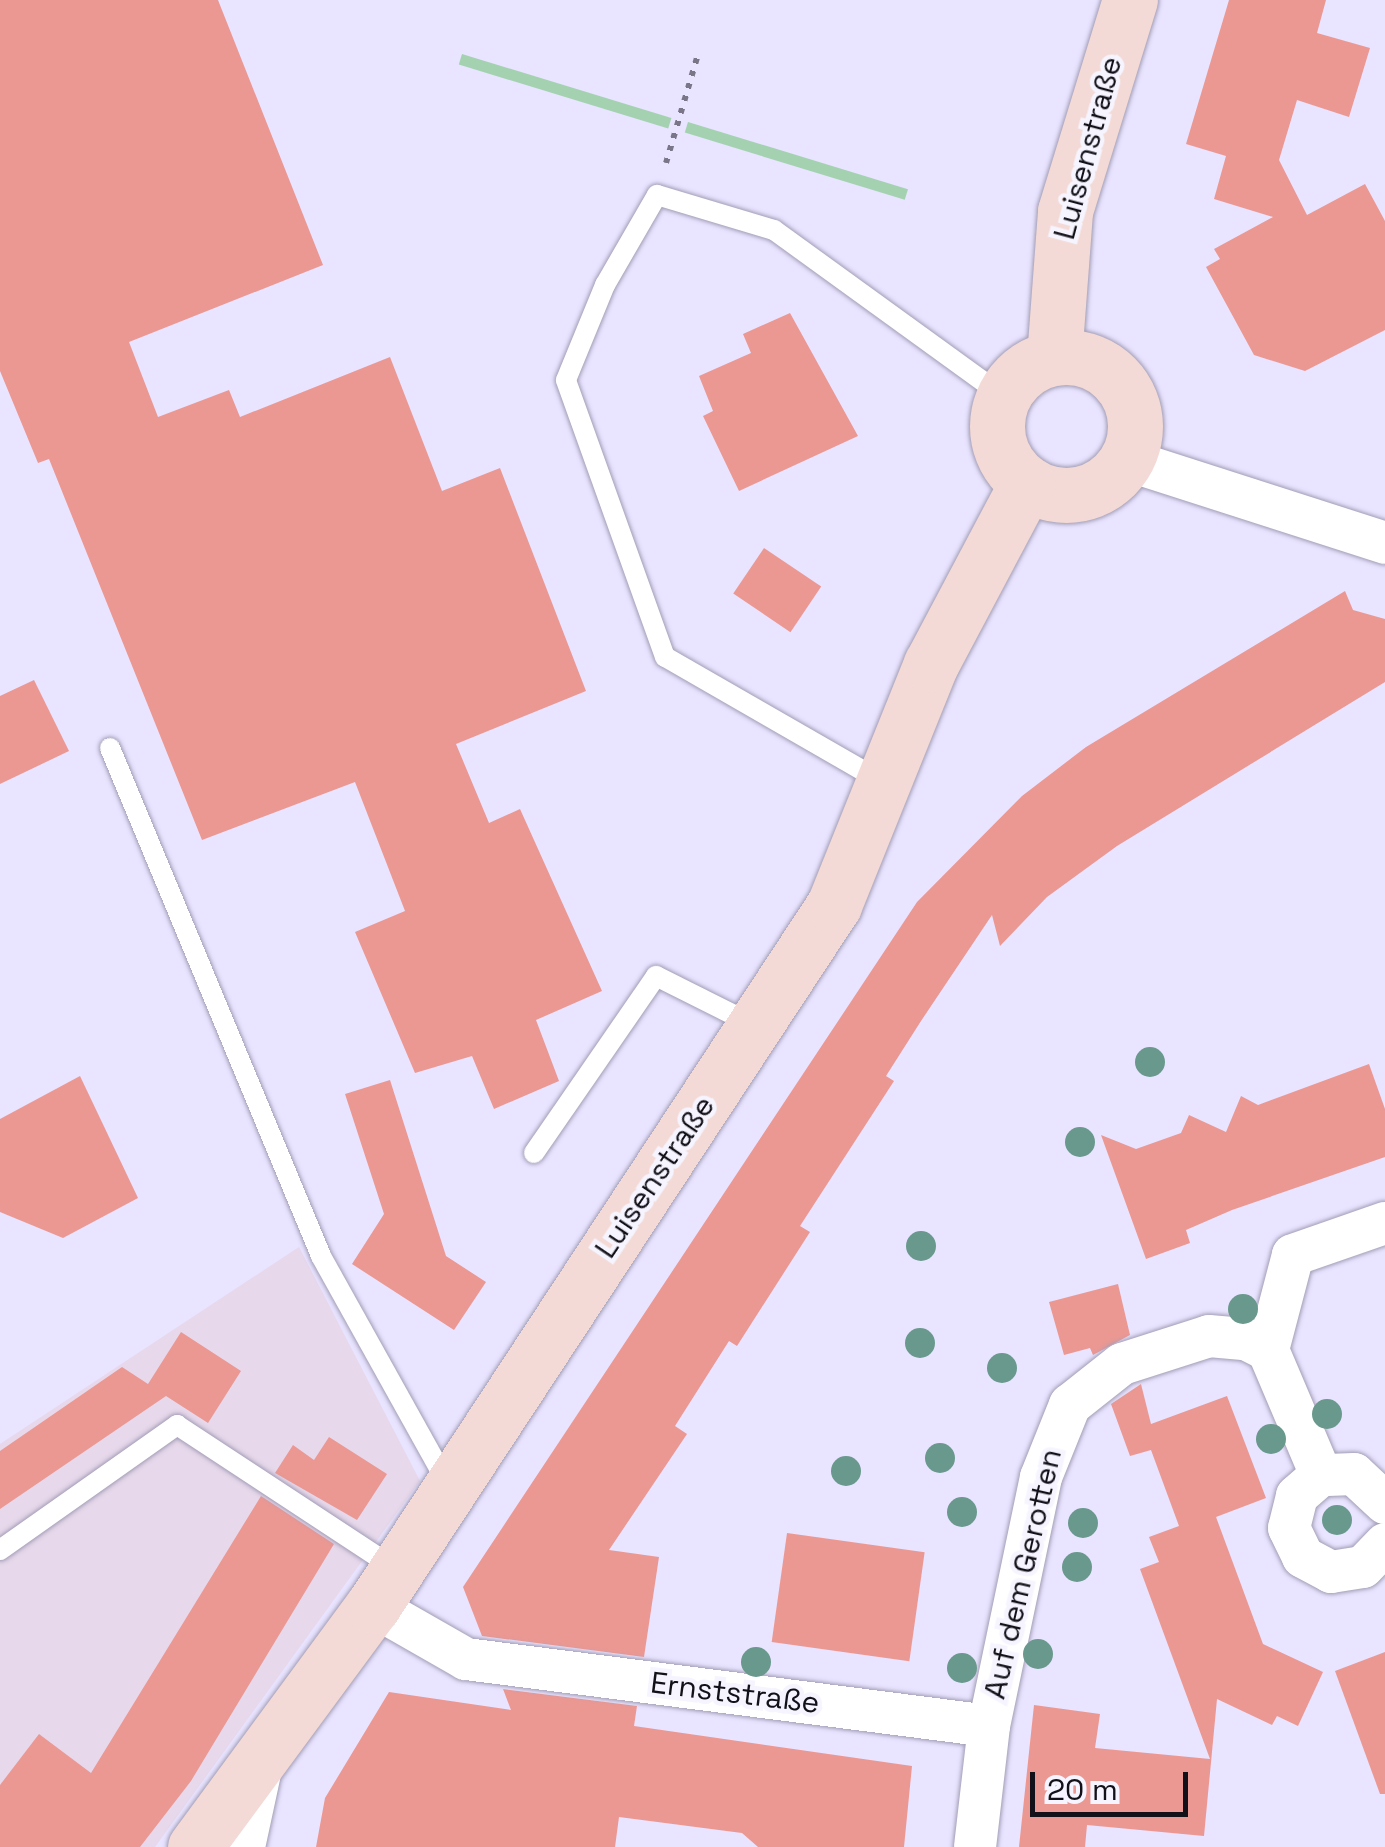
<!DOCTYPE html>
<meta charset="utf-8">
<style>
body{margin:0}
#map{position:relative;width:1385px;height:1847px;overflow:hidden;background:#e9e4ff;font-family:"Space Grotesk",sans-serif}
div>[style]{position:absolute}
.commercial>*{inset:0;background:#e7d8eb}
.green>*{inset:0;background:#a4d2b1;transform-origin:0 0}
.building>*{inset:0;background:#eb9893;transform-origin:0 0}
.path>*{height:6px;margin-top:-3px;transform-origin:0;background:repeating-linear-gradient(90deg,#7a7687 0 5px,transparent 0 13px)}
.roads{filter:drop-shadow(0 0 2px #a29db6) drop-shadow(0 0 2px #a29db6)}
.lane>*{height:20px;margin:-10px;padding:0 10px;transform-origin:10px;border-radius:10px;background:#fff}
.street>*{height:42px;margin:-21px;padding:0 21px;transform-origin:21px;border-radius:21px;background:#fff}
.secondary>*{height:55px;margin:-27.5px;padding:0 27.5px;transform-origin:27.5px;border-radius:27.5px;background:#f3dad6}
.secondary>.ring{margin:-27.5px;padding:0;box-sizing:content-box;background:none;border:55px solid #f3dad6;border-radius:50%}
.trees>*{width:30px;height:30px;margin:-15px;border-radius:50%;background:#69988c}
span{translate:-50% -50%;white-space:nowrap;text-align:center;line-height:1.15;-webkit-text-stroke:9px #f6f4fe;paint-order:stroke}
.street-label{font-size:30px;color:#121018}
.scale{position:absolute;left:1030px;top:1772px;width:158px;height:45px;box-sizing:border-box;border:5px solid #121018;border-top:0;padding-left:12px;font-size:30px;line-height:35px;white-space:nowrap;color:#121018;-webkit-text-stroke:8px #f6f4fe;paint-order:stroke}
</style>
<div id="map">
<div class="commercial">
<div style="clip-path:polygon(299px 1247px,420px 1481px,155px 1847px,0 1847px,0 1444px)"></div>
</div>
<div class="green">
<div style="left:462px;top:54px;width:219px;height:11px;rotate:17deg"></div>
<div style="left:688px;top:122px;width:230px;height:11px;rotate:17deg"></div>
</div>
<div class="building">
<div style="clip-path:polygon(0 0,218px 0,323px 265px,129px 342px,158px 417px,229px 390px,240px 417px,390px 357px,442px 491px,500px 468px,586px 691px,456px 744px,489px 823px,520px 809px,602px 991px,536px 1020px,559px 1081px,494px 1109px,472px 1056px,415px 1073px,355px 932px,405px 911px,355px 782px,202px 840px,49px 459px,38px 463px,0 371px)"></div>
<div style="clip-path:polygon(1229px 0,1326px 0,1317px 33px,1370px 48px,1349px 117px,1297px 100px,1279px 160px,1307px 215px,1365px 184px,1385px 221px,1385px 330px,1305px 371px,1254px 355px,1206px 267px,1220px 259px,1214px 249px,1273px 217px,1214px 199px,1226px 156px,1186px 144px)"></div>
<div style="clip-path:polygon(790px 313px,858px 436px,739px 491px,703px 416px,713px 411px,699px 376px,751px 353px,743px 334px)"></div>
<div style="left:764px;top:548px;width:69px;height:55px;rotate:34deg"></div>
<div style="clip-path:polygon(1345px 591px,1353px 610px,1385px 619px,1385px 682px,1117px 846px,1047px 897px,1000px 946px,992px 915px,921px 1021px,886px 1076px,894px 1081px,800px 1226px,810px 1232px,737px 1346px,729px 1341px,675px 1426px,687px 1434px,609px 1550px,659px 1557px,644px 1657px,482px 1636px,463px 1587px,917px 902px,1022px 796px,1086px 747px)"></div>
<div style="clip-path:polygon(34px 680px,69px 751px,0 784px,0 696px)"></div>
<div style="clip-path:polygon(1369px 1064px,1385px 1109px,1385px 1157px,1232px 1210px,1186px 1230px,1190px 1243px,1146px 1259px,1101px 1135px,1136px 1149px,1181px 1133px,1189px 1115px,1226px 1132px,1241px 1096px,1258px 1105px)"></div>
<div style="clip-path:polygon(80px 1076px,138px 1198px,63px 1238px,0 1212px,0 1119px)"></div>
<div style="clip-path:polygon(390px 1080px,446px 1256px,486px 1282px,454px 1330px,352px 1264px,384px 1214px,345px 1094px)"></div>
<div style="clip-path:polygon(1118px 1284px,1130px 1335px,1093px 1355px,1090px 1348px,1064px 1355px,1049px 1302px)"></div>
<div style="clip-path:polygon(181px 1332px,241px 1371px,208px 1423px,166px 1396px,0 1509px,0 1451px,122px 1367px,148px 1384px)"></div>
<div style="clip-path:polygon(1141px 1384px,1151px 1424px,1227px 1396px,1266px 1498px,1216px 1517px,1263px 1644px,1323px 1672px,1298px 1726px,1277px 1716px,1272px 1725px,1217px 1699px,1204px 1836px,1087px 1825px,1085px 1847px,1019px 1847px,1034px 1705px,1100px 1714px,1095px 1748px,1210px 1759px,1140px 1569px,1159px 1562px,1149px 1537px,1179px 1526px,1151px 1450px,1130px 1456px,1111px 1404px)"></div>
<div style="clip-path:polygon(329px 1437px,387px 1474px,357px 1520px,275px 1473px,293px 1445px,314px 1460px)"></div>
<div style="clip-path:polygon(261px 1496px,334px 1544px,191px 1781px,140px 1847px,0 1847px,0 1785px,39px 1734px,91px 1773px)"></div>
<div style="left:787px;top:1533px;width:139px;height:110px;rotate:8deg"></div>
<div style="clip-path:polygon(1385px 1652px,1385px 1794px,1380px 1794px,1335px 1671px)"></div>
<div style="clip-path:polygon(503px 1689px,637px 1706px,634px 1726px,912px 1766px,904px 1847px,758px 1847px,742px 1833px,619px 1817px,615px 1847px,316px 1847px,325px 1798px,389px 1692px,511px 1710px)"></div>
</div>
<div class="path">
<div style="left:666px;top:163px;width:114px;rotate:-73.6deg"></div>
</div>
<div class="roads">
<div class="lane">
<div style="left:110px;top:748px;width:550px;rotate:67.44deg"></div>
<div style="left:321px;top:1256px;width:259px;rotate:60.9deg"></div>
<div style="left:881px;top:781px;width:249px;rotate:-150.1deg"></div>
<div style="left:665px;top:657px;width:294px;rotate:-109.7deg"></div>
<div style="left:566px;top:380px;width:103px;rotate:-67.7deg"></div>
<div style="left:605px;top:285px;width:104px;rotate:-60deg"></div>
<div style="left:657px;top:195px;width:122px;rotate:16.7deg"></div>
<div style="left:774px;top:230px;width:283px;rotate:35.9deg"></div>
<div style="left:534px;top:1153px;width:215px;rotate:-55.4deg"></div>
<div style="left:656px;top:976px;width:110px;rotate:26.6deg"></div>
<div style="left:0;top:1550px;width:217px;rotate:-35.2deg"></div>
<div style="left:177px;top:1425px;width:261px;rotate:33.3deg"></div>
</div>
<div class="street">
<div style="left:1127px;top:460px;width:271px;rotate:17.8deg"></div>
<div style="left:1268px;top:1350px;width:98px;rotate:-75.3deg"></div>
<div style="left:1293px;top:1255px;width:97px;rotate:-19.2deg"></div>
<div style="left:1385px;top:1503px;width:42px;rotate:-136.9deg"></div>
<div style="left:1354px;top:1474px;width:33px;rotate:178deg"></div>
<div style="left:1321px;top:1475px;width:32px;rotate:139deg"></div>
<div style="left:1297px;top:1496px;width:33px;rotate:104deg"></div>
<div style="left:1289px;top:1528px;width:32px;rotate:64deg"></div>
<div style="left:1303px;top:1557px;width:32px;rotate:28deg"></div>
<div style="left:1331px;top:1572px;width:32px;rotate:-9deg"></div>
<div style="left:1363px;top:1567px;width:32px;rotate:-46deg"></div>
<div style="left:373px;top:1606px;width:107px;rotate:29.7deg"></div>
<div style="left:466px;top:1659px;width:527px;rotate:7.3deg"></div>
<div style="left:244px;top:1847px;width:85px;rotate:-77.8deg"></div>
<div style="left:975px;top:1847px;width:122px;rotate:-83.4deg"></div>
<div style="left:989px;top:1726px;width:254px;rotate:-78.2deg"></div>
<div style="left:1041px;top:1477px;width:78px;rotate:-68.1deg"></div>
<div style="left:1070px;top:1405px;width:66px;rotate:-38.3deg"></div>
<div style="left:1122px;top:1364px;width:91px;rotate:-17.8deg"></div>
<div style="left:1209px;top:1336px;width:37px;rotate:5deg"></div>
<div style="left:1246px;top:1339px;width:25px;rotate:27deg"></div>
<div style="left:1268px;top:1350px;width:136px;rotate:67deg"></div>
</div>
<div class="secondary">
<div class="ring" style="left:997px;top:357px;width:83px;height:83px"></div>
<div style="left:1054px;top:358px;width:147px;rotate:-85.7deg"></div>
<div style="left:1065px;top:211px;width:221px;rotate:-72.9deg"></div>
<div style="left:195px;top:1847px;width:300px;rotate:-53.6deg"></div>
<div style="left:373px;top:1606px;width:839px;rotate:-56.67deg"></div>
<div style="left:834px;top:905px;width:260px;rotate:-68.1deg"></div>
<div style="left:931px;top:664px;width:205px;rotate:-62.1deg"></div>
</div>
</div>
<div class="trees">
<div style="left:1150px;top:1062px"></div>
<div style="left:1080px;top:1142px"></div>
<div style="left:921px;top:1246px"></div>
<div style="left:1243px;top:1309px"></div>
<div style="left:920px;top:1343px"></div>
<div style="left:1002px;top:1368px"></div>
<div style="left:1327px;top:1414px"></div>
<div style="left:1271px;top:1439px"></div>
<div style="left:940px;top:1458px"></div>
<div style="left:846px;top:1471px"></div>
<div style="left:962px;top:1512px"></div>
<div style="left:1337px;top:1520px"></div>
<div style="left:1083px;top:1523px"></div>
<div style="left:1077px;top:1567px"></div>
<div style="left:1038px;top:1654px"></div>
<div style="left:756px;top:1662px"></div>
<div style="left:962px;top:1668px"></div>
</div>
<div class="street-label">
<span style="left:1088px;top:148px;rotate:-75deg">Luisenstraße</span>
<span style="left:655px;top:1177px;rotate:-56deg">Luisenstraße</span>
<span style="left:1023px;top:1574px;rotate:-77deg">Auf dem Gerotten</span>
<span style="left:735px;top:1693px;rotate:7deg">Ernststraße</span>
</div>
<div class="scale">20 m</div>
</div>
